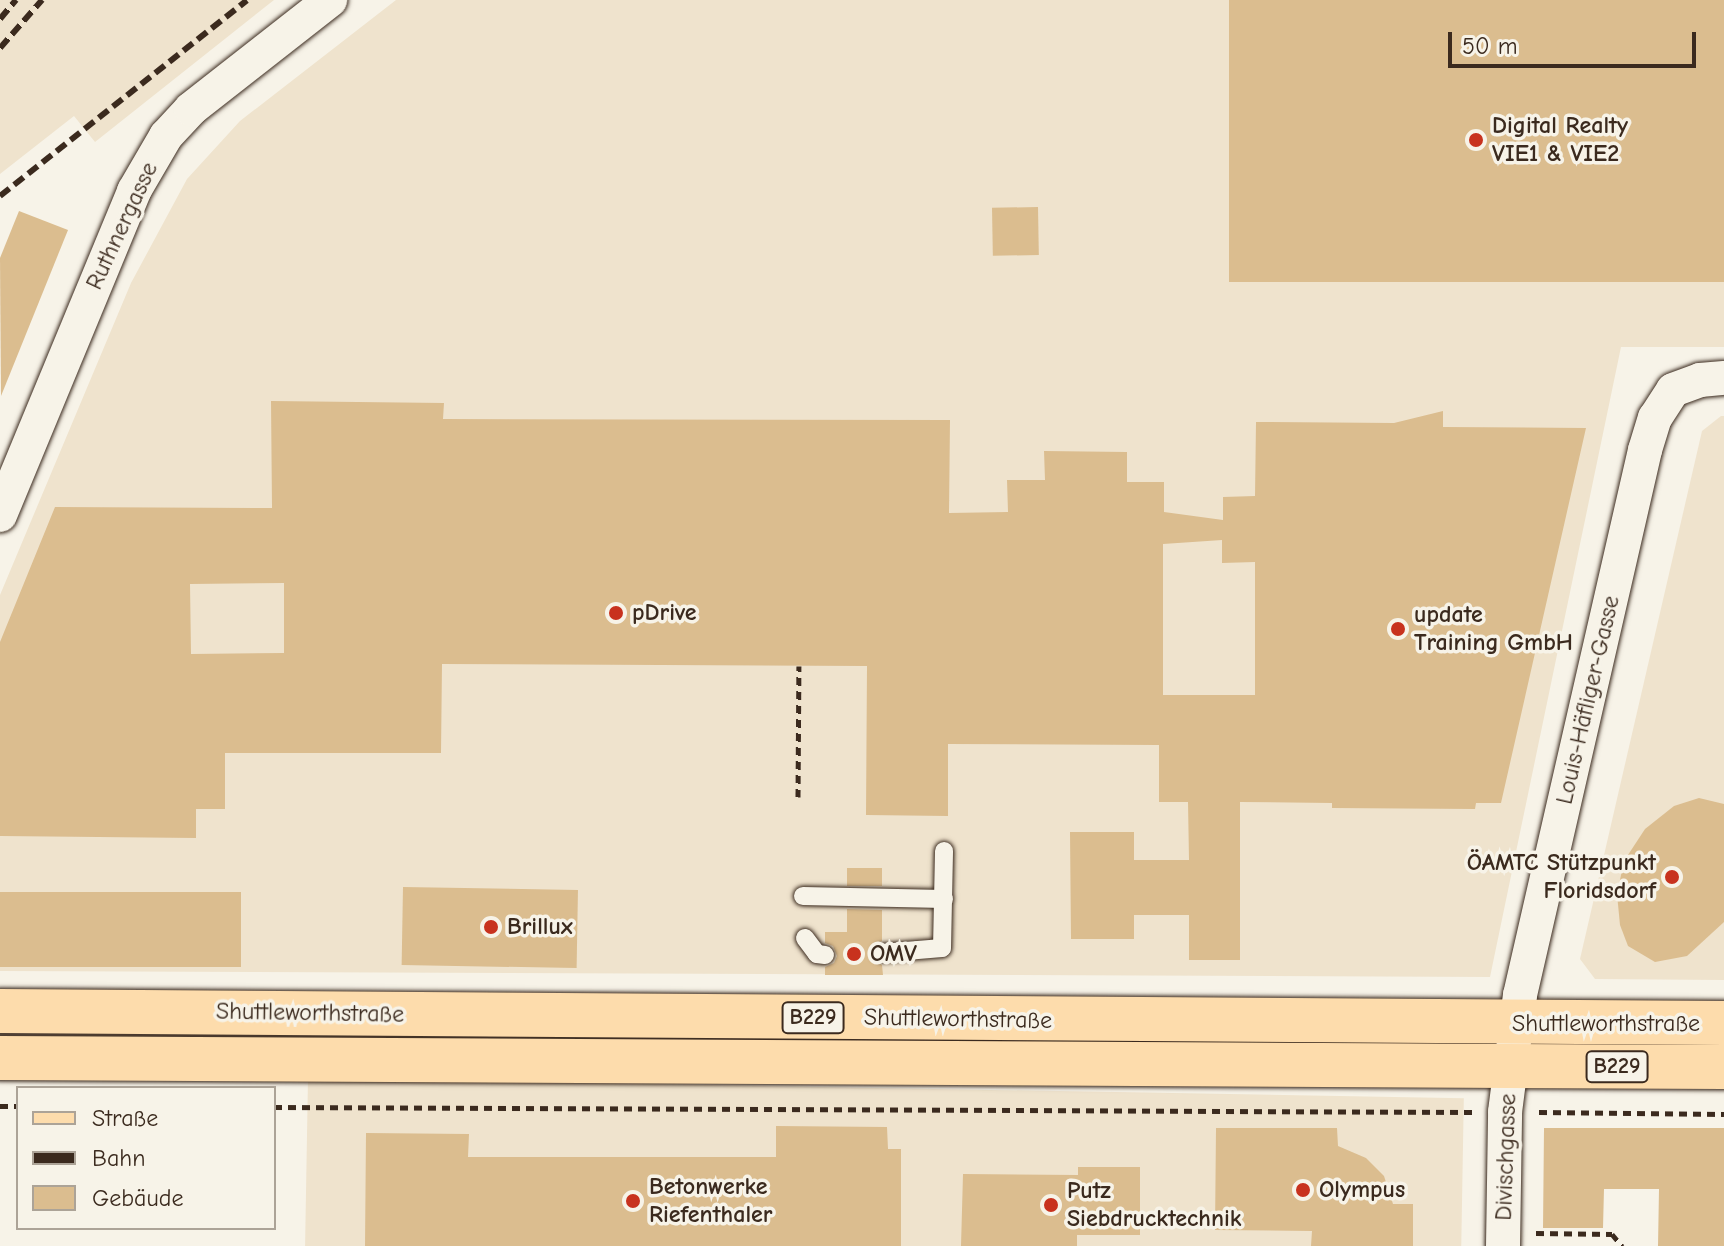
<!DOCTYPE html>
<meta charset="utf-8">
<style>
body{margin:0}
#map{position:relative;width:1724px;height:1246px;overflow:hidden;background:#f7f3e8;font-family:"Comic Neue",sans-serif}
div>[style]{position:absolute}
.built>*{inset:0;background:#efe3cd;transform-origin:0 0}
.building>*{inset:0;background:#dbbd8f;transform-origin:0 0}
.path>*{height:5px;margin-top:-2.5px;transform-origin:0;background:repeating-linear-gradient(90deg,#3b2a1e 0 8px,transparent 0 14px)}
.roads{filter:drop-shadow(0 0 2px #3b2a1e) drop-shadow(0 0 2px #3b2a1e)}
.lane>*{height:18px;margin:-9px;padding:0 9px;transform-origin:9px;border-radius:9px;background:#f7f3e8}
.street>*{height:34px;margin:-17px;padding:0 17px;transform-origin:17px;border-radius:17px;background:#f7f3e8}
.primary>*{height:44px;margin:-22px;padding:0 22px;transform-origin:22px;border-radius:22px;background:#fddcac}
.rail>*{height:6px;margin-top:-3px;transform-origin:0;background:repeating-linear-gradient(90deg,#3b2a1e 0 12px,transparent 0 18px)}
.dots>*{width:22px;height:22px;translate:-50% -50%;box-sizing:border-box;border:4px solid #f7f3e8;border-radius:50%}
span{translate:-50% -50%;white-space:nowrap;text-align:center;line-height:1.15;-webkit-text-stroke:7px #f7f3e8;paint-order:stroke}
.shield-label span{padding:2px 6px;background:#f7f3e8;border:2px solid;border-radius:6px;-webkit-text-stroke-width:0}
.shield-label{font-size:22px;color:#3b2a1e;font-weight:700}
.poi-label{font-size:24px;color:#3b2a1e;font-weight:700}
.left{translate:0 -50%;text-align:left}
.right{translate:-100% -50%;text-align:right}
.street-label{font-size:24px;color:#3b2a1e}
.legend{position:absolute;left:16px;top:1086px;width:260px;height:144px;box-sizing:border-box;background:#f7f3e8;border:2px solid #aca397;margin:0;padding:10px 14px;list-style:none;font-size:24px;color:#3b2a1e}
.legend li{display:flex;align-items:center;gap:16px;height:40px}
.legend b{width:40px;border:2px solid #aca397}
.scale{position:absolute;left:1448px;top:32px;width:248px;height:36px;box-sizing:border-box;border:4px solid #3b2a1e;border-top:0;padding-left:10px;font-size:24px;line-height:28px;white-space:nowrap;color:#3b2a1e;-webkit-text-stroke:6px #f7f3e8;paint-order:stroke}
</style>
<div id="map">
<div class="built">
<div style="clip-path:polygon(0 0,274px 0,95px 142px,74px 116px,0 174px)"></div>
<div style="clip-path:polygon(396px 0,1724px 0,1724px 347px,1621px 347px,1490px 977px,0 971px,0 595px,131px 283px,187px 179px,240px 121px)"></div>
<div style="clip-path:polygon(1721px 416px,1724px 416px,1724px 980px,1595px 979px,1580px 959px,1702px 431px)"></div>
<div style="left:308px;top:1078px;width:1156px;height:168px;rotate:1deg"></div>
</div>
<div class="building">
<div style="left:1229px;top:0;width:495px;height:282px"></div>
<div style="left:1038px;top:207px;width:48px;height:46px;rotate:89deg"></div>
<div style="clip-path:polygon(19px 211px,68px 230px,1px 396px,0 258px)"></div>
<div style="clip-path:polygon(evenodd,271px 401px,444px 403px,443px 419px,950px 420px,949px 513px,1008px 512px,1007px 480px,1045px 480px,1044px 451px,1127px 452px,1127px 482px,1164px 482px,1164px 512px,1223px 520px,1223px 497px,1255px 496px,1256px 422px,1394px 423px,1443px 411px,1443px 427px,1586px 428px,1501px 803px,1476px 803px,1475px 809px,1332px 808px,1332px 803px,1240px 802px,1240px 960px,1189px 960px,1189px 915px,1134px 915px,1134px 939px,1071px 939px,1070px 832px,1134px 832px,1134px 860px,1189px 860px,1188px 802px,1159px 802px,1159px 745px,948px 744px,948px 816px,866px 815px,867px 666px,442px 664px,441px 753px,225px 753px,225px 809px,196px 809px,196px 838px,0 836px,0 642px,55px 507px,272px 508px,271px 401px,1222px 540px,1222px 563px,1255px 562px,1255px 695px,1163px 695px,1163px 544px,1222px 540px,271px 401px,284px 583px,284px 653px,191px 654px,190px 584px,284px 583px)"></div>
<div style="clip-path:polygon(1699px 798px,1724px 804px,1724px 922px,1687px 956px,1655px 962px,1628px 946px,1620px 925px,1617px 894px,1624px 861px,1645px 829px,1674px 806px)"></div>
<div style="left:882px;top:868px;width:18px;height:35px;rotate:90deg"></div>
<div style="left:403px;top:887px;width:175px;height:78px;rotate:1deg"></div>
<div style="left:0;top:892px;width:241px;height:75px"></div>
<div style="clip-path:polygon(847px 909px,882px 910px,882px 941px,875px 944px,870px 953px,873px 960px,882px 965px,883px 975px,825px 975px,825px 967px,834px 963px,837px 956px,833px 946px,825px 943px,825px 932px,847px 932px)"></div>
<div style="clip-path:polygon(776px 1126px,887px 1127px,888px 1149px,901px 1149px,901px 1246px,365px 1246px,366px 1133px,469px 1134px,468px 1157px,776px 1157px)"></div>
<div style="clip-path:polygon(1216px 1128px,1337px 1128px,1338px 1146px,1366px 1158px,1384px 1176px,1393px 1204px,1413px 1204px,1413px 1246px,1311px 1246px,1312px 1231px,1215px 1230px)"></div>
<div style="clip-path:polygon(1544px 1128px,1724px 1128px,1724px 1246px,1658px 1246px,1659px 1189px,1604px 1189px,1603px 1228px,1543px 1228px)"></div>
<div style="clip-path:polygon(1078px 1167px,1140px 1167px,1140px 1235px,1077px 1235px,1077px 1246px,961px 1246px,963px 1174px,1078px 1175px)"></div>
</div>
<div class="path">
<div style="left:798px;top:797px;width:131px;rotate:-89.6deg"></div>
<div style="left:0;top:1106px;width:18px"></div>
<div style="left:274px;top:1107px;width:1199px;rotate:0.24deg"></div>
<div style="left:1539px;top:1112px;width:185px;rotate:0.6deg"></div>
<div style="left:1536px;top:1233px;width:76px;rotate:0.8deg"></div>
<div style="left:1612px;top:1234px;width:16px;rotate:50deg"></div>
</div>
<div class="roads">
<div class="lane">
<div style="left:803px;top:896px;width:141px;rotate:1.2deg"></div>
<div style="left:805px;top:938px;width:20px;rotate:53deg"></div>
<div style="left:817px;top:954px;width:8px;rotate:7deg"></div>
<div style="left:882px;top:953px;width:60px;rotate:-4.8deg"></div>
<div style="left:942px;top:948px;width:97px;rotate:-88.8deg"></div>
</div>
<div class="street">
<div style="left:0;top:515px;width:351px;rotate:-67.5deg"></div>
<div style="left:134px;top:191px;width:64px;rotate:-59.8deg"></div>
<div style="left:166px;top:136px;width:37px;rotate:-47deg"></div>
<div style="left:191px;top:109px;width:177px;rotate:-38.1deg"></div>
<div style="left:1503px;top:1246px;width:134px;rotate:-89.1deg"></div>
<div style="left:1505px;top:1112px;width:118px;rotate:-82.7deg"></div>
<div style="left:1520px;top:995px;width:559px;rotate:-77.08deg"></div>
<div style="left:1645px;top:450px;width:34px;rotate:-73deg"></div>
<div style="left:1655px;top:418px;width:33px;rotate:-57deg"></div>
<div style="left:1673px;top:390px;width:29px;rotate:-20deg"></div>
<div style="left:1700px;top:380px;width:24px;rotate:-5deg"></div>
</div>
<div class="primary">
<div style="left:0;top:1011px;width:1724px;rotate:0.4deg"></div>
<div style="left:0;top:1058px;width:1724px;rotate:0.3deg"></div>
</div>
</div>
<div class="rail">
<div style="left:0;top:19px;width:25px;rotate:-50deg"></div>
<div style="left:0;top:48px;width:64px;rotate:-48.8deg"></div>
<div style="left:0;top:196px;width:315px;rotate:-38.4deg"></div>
</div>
<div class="dots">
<div style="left:1476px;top:140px;background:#c8321e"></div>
<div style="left:616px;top:613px;background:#c8321e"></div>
<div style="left:1398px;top:629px;background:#c8321e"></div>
<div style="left:1672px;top:877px;background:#c8321e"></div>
<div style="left:491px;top:927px;background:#c8321e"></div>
<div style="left:854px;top:954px;background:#c8321e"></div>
<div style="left:1303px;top:1190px;background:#c8321e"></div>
<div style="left:633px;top:1201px;background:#c8321e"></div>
<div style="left:1051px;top:1205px;background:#c8321e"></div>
</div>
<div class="shield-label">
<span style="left:813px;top:1018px">B229</span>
<span style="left:1617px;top:1067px">B229</span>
</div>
<div class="poi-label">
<span class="left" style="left:1492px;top:140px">Digital Realty<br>VIE1 &amp; VIE2</span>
<span class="left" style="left:632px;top:613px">pDrive</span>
<span class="left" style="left:1414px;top:629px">update<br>Training GmbH</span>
<span class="right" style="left:1656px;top:877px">ÖAMTC Stützpunkt<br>Floridsdorf</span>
<span class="left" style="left:507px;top:927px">Brillux</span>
<span class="left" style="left:870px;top:954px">OMV</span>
<span class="left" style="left:649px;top:1201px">Betonwerke<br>Riefenthaler</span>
<span class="left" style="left:1319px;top:1190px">Olympus</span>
<span class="left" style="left:1067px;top:1205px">Putz<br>Siebdrucktechnik</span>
</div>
<div class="street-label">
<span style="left:122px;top:226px;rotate:-65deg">Ruthnergasse</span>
<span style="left:1588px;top:700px;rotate:-77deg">Louis-Häfliger-Gasse</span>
<span style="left:310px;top:1013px;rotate:1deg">Shuttleworthstraße</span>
<span style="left:958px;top:1019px;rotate:1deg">Shuttleworthstraße</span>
<span style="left:1606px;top:1024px">Shuttleworthstraße</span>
<span style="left:1506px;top:1157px;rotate:-88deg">Divischgasse</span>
</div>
<ul class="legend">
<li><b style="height:10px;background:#fddcac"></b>Straße</li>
<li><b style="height:10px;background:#3b2a1e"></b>Bahn</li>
<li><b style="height:22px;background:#dbbd8f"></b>Gebäude</li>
</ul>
<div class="scale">50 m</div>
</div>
